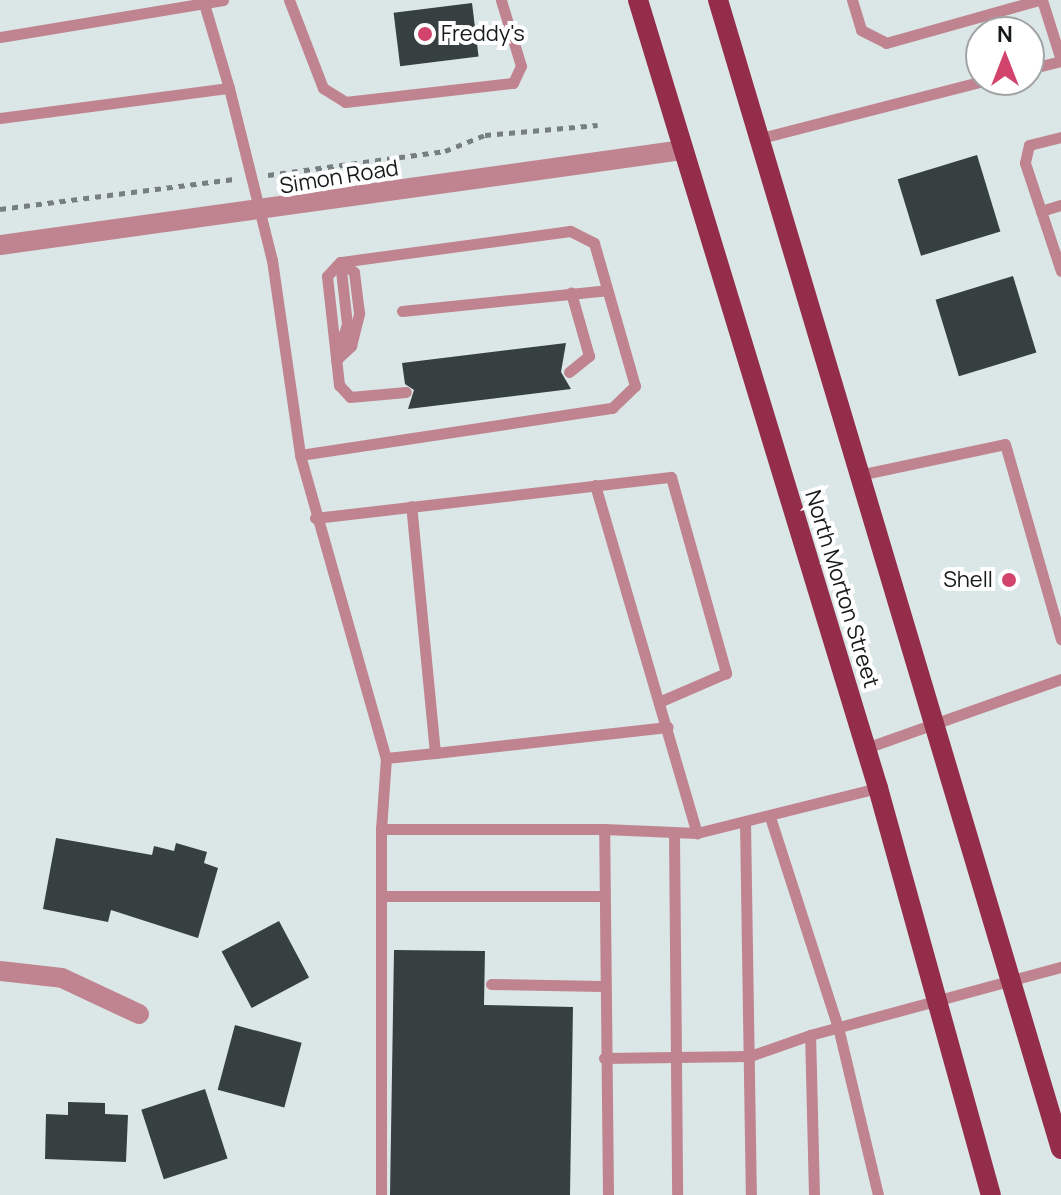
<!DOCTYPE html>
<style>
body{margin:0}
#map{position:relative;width:1061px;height:1195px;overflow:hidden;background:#dbe6e7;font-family:Manrope,sans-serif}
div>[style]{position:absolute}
.building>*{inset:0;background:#374041;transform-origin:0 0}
.path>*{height:5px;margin-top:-2.5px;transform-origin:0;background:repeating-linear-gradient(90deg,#767e7f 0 6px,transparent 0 12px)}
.lane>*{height:11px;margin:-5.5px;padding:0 5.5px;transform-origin:5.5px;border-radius:5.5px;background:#bf848f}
.street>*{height:20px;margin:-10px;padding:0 10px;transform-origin:10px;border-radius:10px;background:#bf848f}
.primary>*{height:20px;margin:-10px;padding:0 10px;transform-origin:10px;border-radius:10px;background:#942d4a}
.dots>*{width:22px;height:22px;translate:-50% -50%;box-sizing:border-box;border:4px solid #fff;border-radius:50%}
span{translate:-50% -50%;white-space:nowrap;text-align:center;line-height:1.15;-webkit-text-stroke:8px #fff;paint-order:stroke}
.poi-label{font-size:22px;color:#161a1b}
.left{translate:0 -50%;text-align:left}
.right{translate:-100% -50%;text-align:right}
.street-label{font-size:22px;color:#161a1b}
.north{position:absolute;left:965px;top:16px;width:80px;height:80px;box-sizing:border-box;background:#fff;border:2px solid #a2a3a4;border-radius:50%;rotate:0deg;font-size:22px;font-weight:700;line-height:32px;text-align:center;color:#161a1b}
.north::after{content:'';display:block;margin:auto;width:28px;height:36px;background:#d2446b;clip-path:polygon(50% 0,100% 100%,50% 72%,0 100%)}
</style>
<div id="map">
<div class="building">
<div style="left:472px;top:3px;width:54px;height:79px;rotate:83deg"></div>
<div style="left:977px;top:155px;width:80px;height:83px;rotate:73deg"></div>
<div style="left:1013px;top:276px;width:80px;height:81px;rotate:73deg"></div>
<div style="clip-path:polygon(566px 343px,561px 372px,571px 389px,408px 409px,414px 390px,405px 384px,402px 363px)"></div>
<div style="clip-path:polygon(56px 838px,152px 855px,154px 846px,174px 851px,176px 843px,207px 852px,204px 863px,218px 868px,198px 938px,111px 910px,108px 922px,43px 909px)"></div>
<div style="left:279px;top:921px;width:64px;height:65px;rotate:62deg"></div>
<div style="clip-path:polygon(394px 950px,485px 951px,484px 1005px,573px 1007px,570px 1195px,390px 1195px)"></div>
<div style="left:235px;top:1025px;width:69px;height:67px;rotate:15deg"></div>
<div style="left:205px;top:1089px;width:73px;height:67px;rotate:72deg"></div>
<div style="clip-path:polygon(68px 1102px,105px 1103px,105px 1114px,128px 1115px,126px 1162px,45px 1159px,46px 1114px,68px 1115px)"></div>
</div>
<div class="path">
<div style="left:268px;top:175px;width:179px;rotate:-7.7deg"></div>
<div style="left:445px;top:151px;width:43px;rotate:-21.8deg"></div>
<div style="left:485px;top:135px;width:113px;rotate:-5.1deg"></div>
<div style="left:0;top:209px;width:236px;rotate:-7.3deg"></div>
</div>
<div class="lane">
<div style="left:289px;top:0;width:94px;rotate:68.9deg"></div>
<div style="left:323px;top:88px;width:26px;rotate:32deg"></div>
<div style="left:345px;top:102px;width:169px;rotate:-6.5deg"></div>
<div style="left:513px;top:83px;width:19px;rotate:-65deg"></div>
<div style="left:521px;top:66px;width:69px;rotate:-106.9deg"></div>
<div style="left:852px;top:0;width:31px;rotate:73deg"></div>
<div style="left:861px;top:30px;width:28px;rotate:27deg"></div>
<div style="left:886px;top:43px;width:159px;rotate:-15.7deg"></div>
<div style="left:1042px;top:0;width:63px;rotate:72.4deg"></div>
<div style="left:0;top:37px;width:226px;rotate:-9.4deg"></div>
<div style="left:1029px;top:69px;width:33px;rotate:-14deg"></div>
<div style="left:229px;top:88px;width:177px;rotate:76deg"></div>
<div style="left:272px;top:260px;width:197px;rotate:81.8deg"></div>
<div style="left:300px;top:455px;width:316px;rotate:-8.6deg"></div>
<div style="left:612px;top:408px;width:32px;rotate:-44deg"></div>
<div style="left:635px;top:386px;width:149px;rotate:-106deg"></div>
<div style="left:594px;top:243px;width:27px;rotate:-153deg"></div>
<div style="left:570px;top:231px;width:232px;rotate:172.3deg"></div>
<div style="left:340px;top:262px;width:19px;rotate:133deg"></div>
<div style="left:327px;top:276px;width:110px;rotate:83.7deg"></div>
<div style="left:339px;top:385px;width:16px;rotate:47deg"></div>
<div style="left:350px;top:397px;width:56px;rotate:-5.1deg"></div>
<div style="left:0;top:118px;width:231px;rotate:-7.5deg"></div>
<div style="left:229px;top:88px;width:92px;rotate:-106.5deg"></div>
<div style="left:1061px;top:137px;width:33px;rotate:166deg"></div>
<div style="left:1029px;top:145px;width:18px;rotate:103deg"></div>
<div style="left:1025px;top:163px;width:51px;rotate:71.6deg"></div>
<div style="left:1041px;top:211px;width:21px;rotate:-17deg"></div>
<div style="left:757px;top:139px;width:236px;rotate:-14.4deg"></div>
<div style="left:1041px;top:211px;width:63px;rotate:71.6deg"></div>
<div style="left:402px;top:311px;width:206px;rotate:-5.8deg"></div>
<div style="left:337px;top:355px;width:33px;rotate:-72deg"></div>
<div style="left:347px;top:324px;width:62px;rotate:-96.4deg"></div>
<div style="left:336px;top:360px;width:21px;rotate:-43deg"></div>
<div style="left:351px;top:346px;width:34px;rotate:-76deg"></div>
<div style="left:359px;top:313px;width:41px;rotate:-97deg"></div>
<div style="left:354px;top:272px;width:17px;rotate:-144deg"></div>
<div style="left:569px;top:372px;width:26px;rotate:-39deg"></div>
<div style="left:589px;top:356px;width:66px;rotate:-105.9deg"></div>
<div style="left:300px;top:455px;width:315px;rotate:74.2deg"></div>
<div style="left:386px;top:758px;width:71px;rotate:94deg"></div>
<div style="left:381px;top:829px;width:223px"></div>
<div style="left:859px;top:475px;width:149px;rotate:-12deg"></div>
<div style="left:1005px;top:444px;width:203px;rotate:74deg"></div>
<div style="left:595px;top:485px;width:363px;rotate:73.7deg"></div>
<div style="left:315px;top:518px;width:358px;rotate:-6.6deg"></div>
<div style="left:671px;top:477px;width:204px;rotate:74.3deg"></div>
<div style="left:726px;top:673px;width:71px;rotate:156.7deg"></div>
<div style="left:866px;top:748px;width:207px;rotate:-19.5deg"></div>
<div style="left:435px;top:753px;width:234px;rotate:-6.4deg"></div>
<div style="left:386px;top:758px;width:49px;rotate:-5.8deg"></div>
<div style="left:435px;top:753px;width:248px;rotate:-95.5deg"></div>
<div style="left:770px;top:817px;width:221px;rotate:72.1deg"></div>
<div style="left:838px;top:1027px;width:173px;rotate:76.6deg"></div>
<div style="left:745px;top:822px;width:373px;rotate:89.1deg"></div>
<div style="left:674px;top:832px;width:363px;rotate:89.5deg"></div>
<div style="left:381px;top:896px;width:222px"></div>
<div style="left:491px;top:984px;width:111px;rotate:1deg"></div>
<div style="left:604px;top:1058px;width:146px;rotate:-0.8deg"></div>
<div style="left:750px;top:1056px;width:64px;rotate:-19.3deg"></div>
<div style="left:381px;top:1195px;width:366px;rotate:-90deg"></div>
<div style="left:608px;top:1195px;width:366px;rotate:-90.6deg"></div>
<div style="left:604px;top:829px;width:93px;rotate:2.5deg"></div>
<div style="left:697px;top:833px;width:187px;rotate:-14deg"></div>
<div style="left:814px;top:1195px;width:160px;rotate:-91.4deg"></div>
<div style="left:810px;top:1035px;width:260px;rotate:-15.2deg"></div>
</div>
<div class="street">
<div style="left:0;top:245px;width:690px;rotate:-7.92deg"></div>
<div style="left:0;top:971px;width:62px;rotate:6.4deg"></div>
<div style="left:62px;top:978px;width:85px;rotate:25.1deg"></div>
</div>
<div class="primary">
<div style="left:638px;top:0;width:824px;rotate:73.06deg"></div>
<div style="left:878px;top:788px;width:422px;rotate:74.5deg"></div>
<div style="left:718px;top:0;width:1199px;rotate:73.38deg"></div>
</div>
<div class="dots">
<div style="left:425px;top:34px;background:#d2446b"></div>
<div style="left:1009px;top:580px;background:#d2446b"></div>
</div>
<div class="poi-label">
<span class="left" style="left:441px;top:34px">Freddy's</span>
<span class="right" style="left:993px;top:580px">Shell</span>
</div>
<div class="street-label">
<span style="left:339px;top:177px;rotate:-9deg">Simon Road</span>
<span style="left:842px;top:589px;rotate:73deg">North Morton Street</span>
</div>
<div class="north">N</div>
</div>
